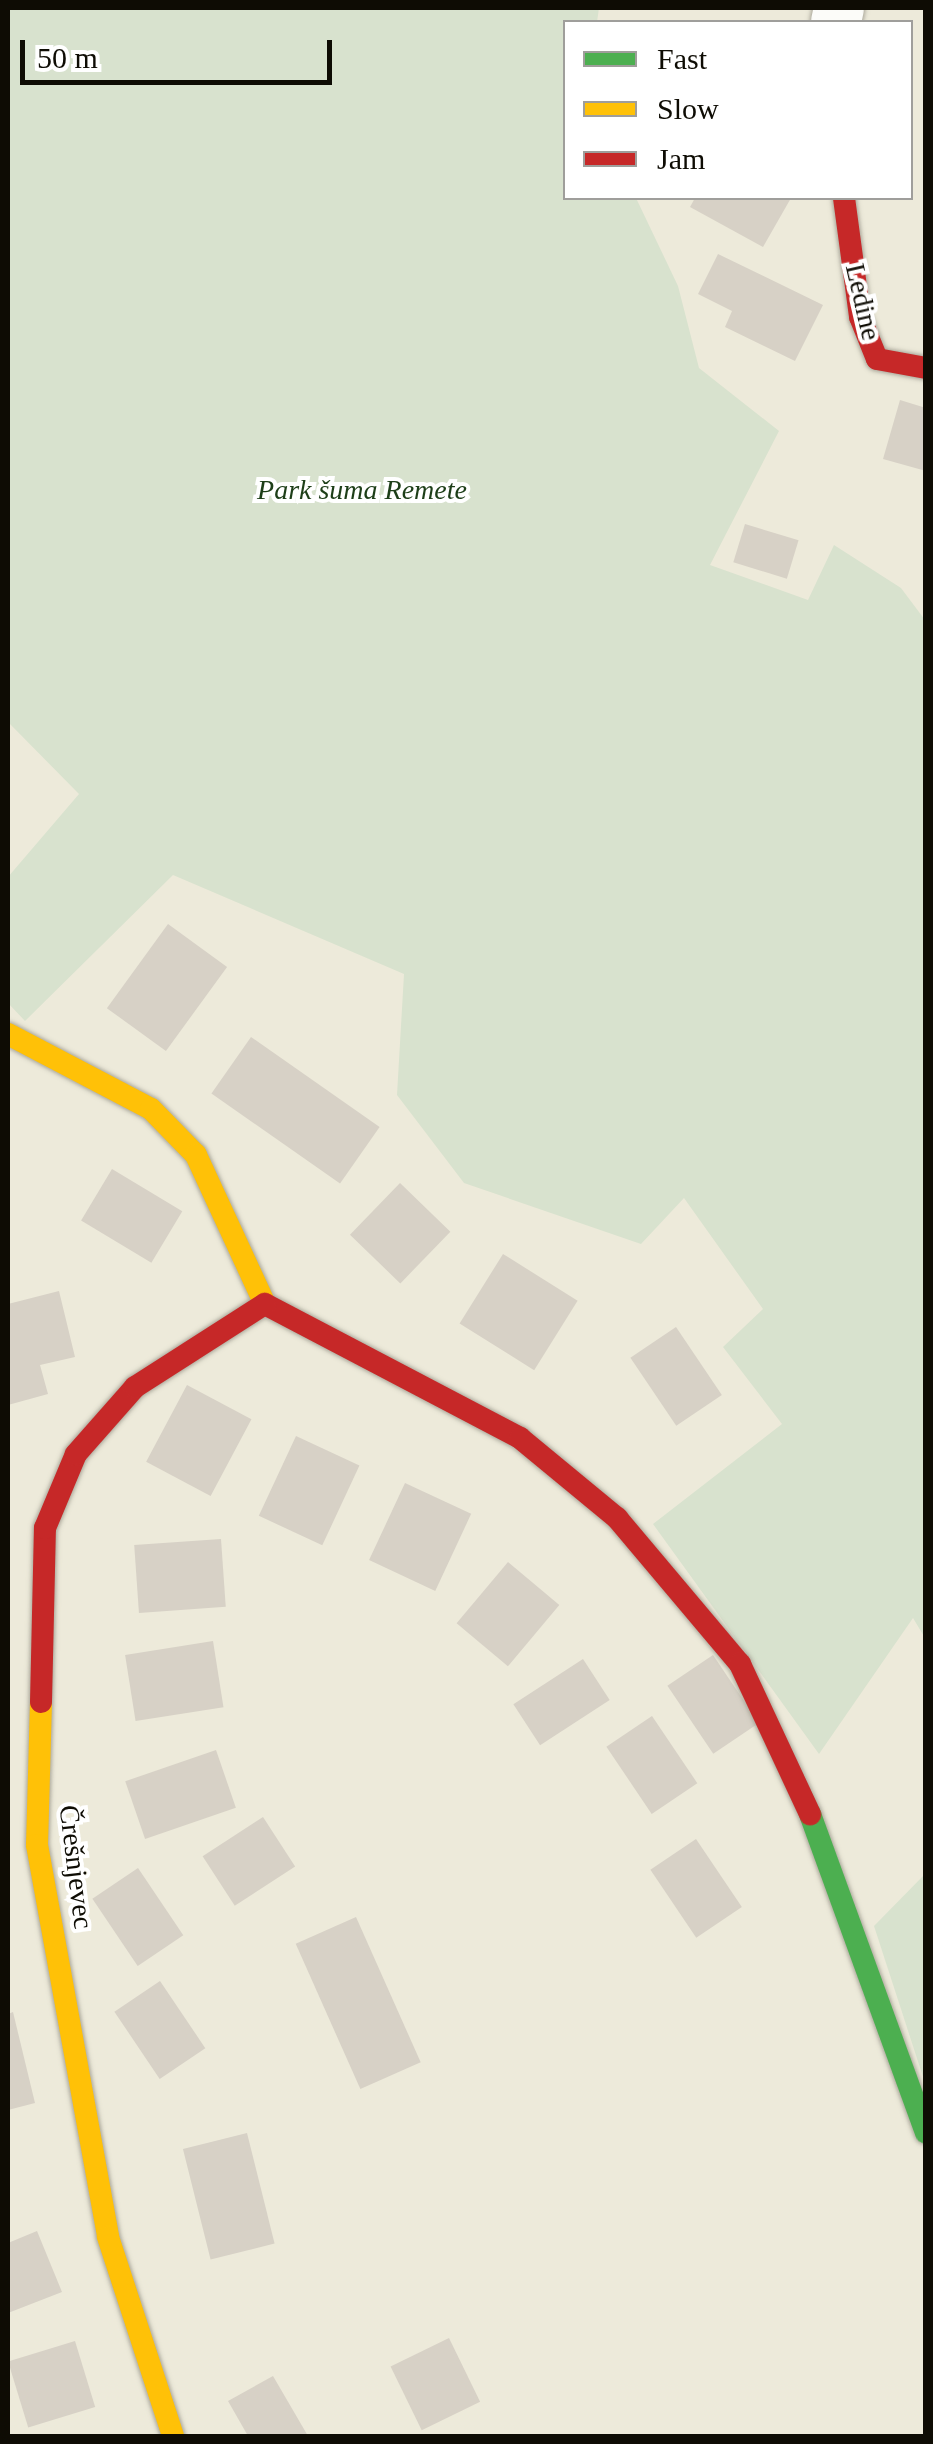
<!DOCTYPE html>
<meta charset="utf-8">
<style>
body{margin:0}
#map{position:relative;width:933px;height:2444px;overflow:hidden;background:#edeada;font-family:"Times New Roman",serif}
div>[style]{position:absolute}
.green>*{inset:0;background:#d8e2ce}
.building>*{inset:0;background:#d7d1c6;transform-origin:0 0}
.roads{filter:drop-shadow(0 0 2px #aca99c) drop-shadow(0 0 2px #aca99c)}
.street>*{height:50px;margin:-25px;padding:0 25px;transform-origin:25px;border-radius:25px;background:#fcfcf9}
.fast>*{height:22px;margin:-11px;padding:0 11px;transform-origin:11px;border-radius:11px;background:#4caf50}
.slow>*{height:22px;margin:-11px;padding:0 11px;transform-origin:11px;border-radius:11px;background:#ffc107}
.jam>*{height:22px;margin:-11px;padding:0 11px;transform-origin:11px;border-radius:11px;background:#c62828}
span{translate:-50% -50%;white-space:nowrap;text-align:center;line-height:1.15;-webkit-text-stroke:8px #fff;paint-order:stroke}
.street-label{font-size:28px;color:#0e0c04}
.park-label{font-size:28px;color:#1d3e18;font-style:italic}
.frame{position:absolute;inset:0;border:10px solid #0e0c04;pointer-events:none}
.legend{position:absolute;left:563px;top:20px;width:350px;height:180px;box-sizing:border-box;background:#fff;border:2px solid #9f9e9b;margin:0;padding:12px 18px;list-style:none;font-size:30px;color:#0e0c04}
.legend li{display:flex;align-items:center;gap:20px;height:50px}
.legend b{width:50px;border:2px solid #9f9e9b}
.scale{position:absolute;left:20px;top:40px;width:312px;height:45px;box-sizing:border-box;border:5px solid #0e0c04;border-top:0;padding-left:12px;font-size:30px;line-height:35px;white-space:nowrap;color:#0e0c04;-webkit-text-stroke:8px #fff;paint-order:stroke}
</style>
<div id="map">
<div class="green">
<div style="clip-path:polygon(8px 8px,599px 8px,597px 22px,566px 22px,566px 198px,636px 198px,678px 286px,699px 368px,779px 431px,710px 565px,808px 600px,834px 545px,901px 588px,925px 620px,925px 1638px,913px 1618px,819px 1754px,653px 1524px,782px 1424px,723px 1347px,763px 1309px,684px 1198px,641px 1244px,464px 1183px,397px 1095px,404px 974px,173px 875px,25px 1021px,8px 1003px,8px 877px,79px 794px,8px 722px)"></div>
<div style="clip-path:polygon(925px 1874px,925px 2083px,874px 1926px)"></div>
</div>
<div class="building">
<div style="clip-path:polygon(695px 198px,791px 198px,763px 247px,690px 207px)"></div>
<div style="clip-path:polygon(718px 254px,823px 305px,795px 361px,725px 327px,732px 311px,698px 294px)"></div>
<div style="clip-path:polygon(900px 400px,926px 408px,926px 471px,883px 459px)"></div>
<div style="left:745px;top:524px;width:56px;height:40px;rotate:17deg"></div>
<div style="left:168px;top:924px;width:73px;height:104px;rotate:36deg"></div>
<div style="left:251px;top:1037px;width:157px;height:69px;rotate:35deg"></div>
<div style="left:112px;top:1169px;width:82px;height:60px;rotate:31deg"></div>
<div style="left:400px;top:1183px;width:70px;height:72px;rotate:44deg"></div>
<div style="left:503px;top:1254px;width:88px;height:82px;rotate:32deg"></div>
<div style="clip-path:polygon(59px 1291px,75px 1357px,40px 1365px,48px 1394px,8px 1405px,8px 1304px)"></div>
<div style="left:676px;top:1327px;width:82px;height:55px;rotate:56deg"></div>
<div style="left:187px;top:1385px;width:73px;height:87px;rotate:28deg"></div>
<div style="left:296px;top:1436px;width:70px;height:88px;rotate:25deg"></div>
<div style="left:405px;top:1483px;width:73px;height:85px;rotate:25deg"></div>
<div style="left:221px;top:1539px;width:68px;height:87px;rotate:86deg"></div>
<div style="left:508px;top:1562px;width:67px;height:80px;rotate:40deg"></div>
<div style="left:213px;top:1641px;width:67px;height:89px;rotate:81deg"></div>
<div style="left:713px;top:1655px;width:82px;height:55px;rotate:56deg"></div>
<div style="left:583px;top:1659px;width:49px;height:83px;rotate:57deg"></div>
<div style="left:652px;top:1716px;width:81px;height:55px;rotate:56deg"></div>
<div style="left:216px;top:1750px;width:61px;height:96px;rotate:71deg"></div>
<div style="left:263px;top:1817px;width:59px;height:72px;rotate:57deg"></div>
<div style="left:696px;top:1839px;width:82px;height:55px;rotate:56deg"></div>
<div style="left:138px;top:1868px;width:81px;height:55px;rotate:56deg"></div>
<div style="left:356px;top:1917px;width:159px;height:66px;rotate:66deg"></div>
<div style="left:160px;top:1981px;width:81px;height:55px;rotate:56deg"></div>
<div style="clip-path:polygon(13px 2012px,35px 2103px,8px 2110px,8px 2014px)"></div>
<div style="left:247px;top:2133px;width:114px;height:66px;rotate:76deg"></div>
<div style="clip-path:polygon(37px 2231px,62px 2292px,8px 2313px,8px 2243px)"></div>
<div style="left:449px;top:2338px;width:71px;height:65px;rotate:64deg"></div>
<div style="left:75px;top:2341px;width:69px;height:70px;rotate:73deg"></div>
<div style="clip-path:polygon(273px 2376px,308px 2436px,248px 2436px,228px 2401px)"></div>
</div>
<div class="roads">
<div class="street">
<div style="left:836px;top:22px;width:14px;rotate:-78deg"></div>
</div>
<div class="fast">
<div style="left:810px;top:1814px;width:339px;rotate:70deg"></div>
</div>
<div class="slow">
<div style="left:8px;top:1034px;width:161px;rotate:27.7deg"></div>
<div style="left:151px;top:1109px;width:64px;rotate:45.6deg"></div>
<div style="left:196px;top:1155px;width:164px;rotate:65.2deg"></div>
<div style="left:41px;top:1702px;width:143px;rotate:91.6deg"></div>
<div style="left:37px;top:1845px;width:398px;rotate:79.7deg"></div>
<div style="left:108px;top:2237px;width:209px;rotate:71.9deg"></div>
</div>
<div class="jam">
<div style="left:844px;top:198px;width:120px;rotate:82.3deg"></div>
<div style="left:860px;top:317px;width:45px;rotate:68deg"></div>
<div style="left:877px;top:359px;width:50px;rotate:10.4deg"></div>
<div style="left:265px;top:1304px;width:288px;rotate:27.7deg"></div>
<div style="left:520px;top:1438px;width:126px;rotate:39.5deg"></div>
<div style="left:617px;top:1518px;width:191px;rotate:49.9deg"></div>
<div style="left:740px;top:1664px;width:166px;rotate:65deg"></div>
<div style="left:41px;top:1702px;width:174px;rotate:-88.7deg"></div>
<div style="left:45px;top:1528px;width:80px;rotate:-67.3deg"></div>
<div style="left:76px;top:1454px;width:89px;rotate:-48.6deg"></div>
<div style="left:135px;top:1387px;width:154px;rotate:-32.6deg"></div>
</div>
</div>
<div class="street-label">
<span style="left:863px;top:302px;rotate:77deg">Ledine</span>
<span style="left:76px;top:1867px;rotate:83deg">Črešnjevec</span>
</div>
<div class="park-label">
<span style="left:362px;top:490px">Park šuma Remete</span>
</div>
<div class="frame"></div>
<ul class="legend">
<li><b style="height:12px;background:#4caf50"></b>Fast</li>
<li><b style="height:12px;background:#ffc107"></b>Slow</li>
<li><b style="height:12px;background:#c62828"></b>Jam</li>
</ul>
<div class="scale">50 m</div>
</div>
